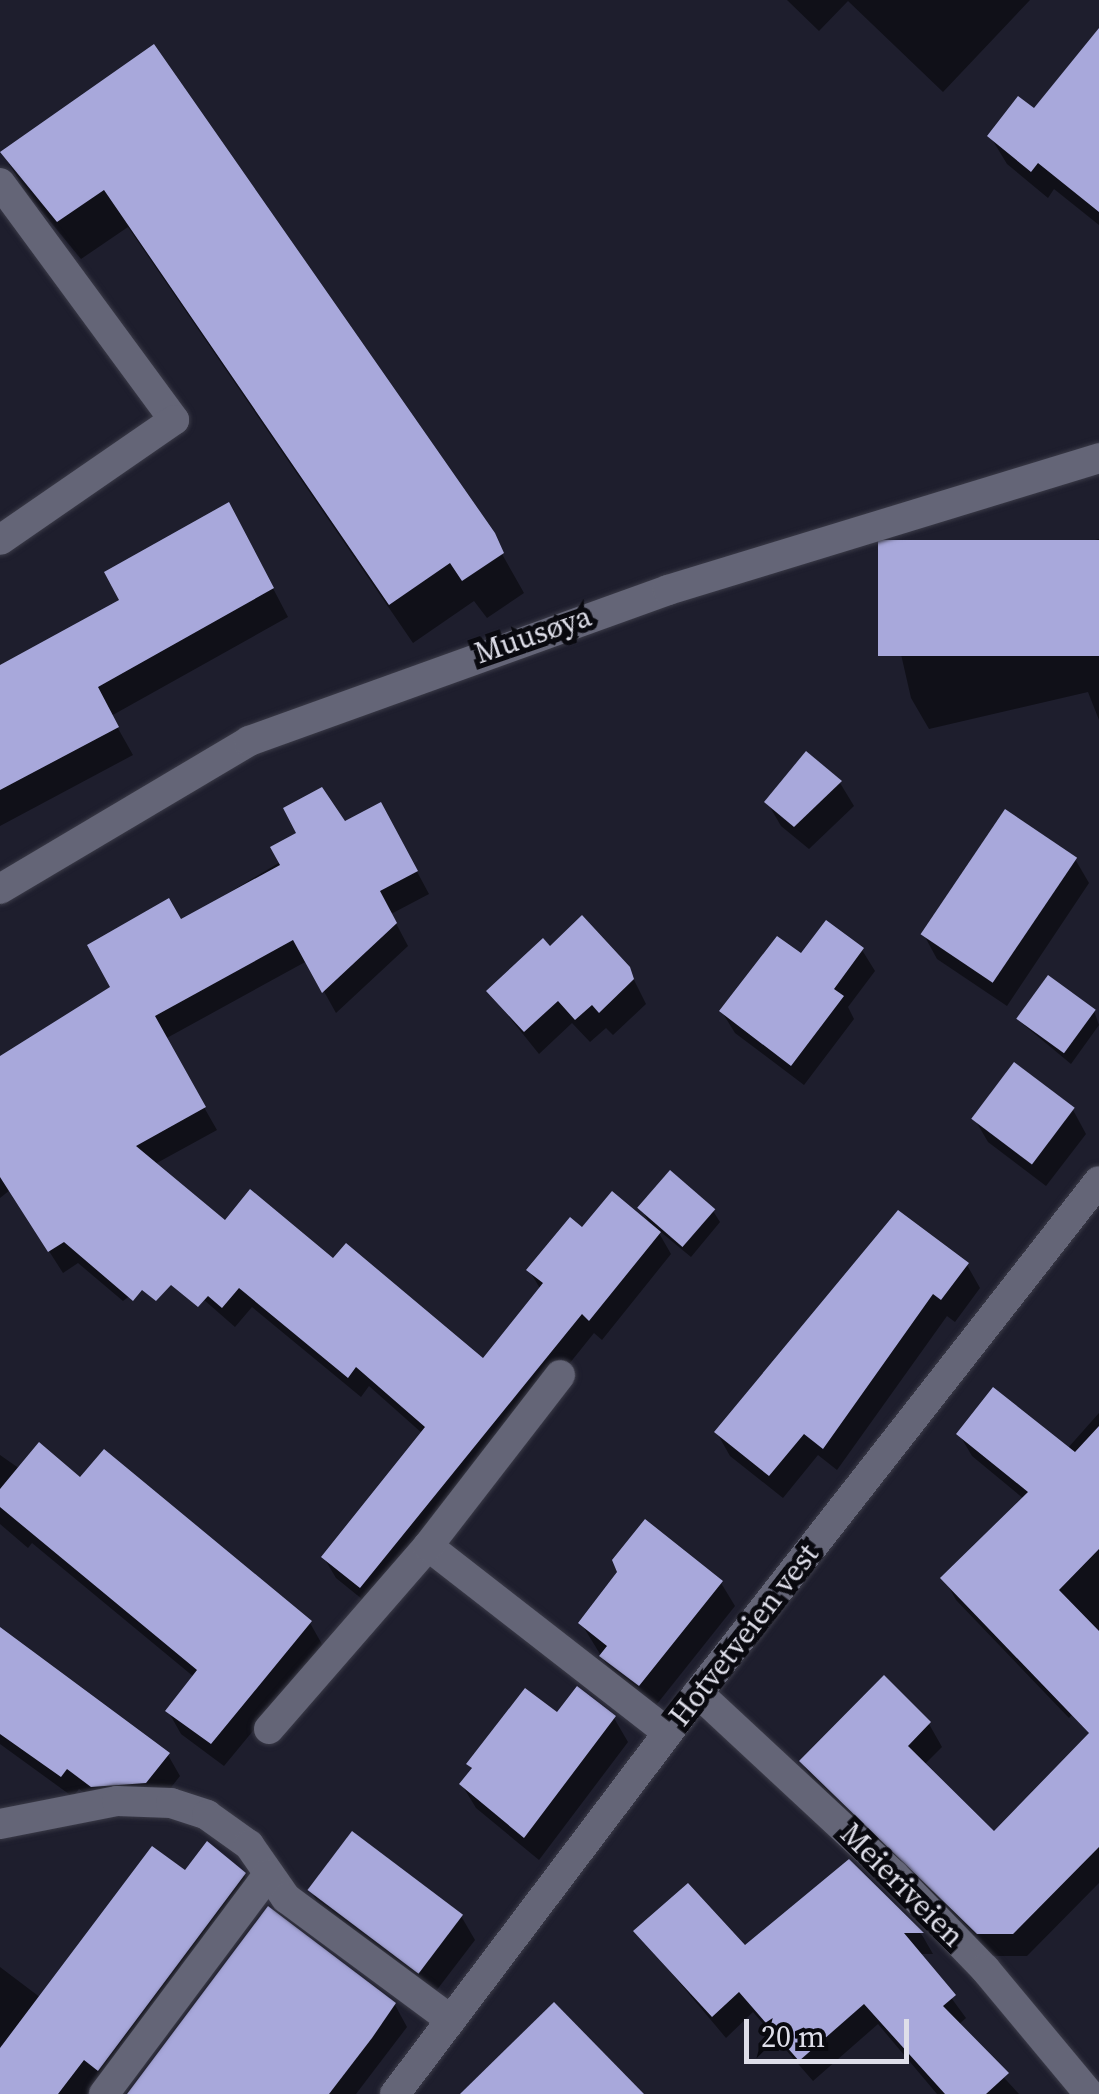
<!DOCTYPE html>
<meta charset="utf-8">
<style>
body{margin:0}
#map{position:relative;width:1099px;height:2094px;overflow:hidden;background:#1e1e2d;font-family:"Source Serif 4",serif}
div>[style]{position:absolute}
.shadow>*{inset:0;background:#0007}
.building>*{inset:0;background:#a8a8db;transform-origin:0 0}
.roads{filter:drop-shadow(0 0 2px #3b3b48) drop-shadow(0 0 2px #3b3b48)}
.lane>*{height:30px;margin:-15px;padding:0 15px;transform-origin:15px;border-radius:15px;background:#646577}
.street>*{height:30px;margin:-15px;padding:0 15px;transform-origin:15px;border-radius:15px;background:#646577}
span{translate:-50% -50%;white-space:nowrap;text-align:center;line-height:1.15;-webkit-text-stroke:10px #09090f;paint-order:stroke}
.street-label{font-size:30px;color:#dedee9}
.scale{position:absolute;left:744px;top:2019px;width:165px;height:45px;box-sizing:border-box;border:5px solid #dedee9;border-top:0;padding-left:12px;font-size:30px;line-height:35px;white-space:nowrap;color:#dedee9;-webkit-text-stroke:8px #09090f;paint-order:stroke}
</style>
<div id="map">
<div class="shadow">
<div style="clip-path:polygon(787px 0,1030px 0,943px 92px,848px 1px,819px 31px)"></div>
<div style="clip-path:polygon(1099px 38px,1099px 225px,1054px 189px,1048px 198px,1007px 164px,990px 136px,1034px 112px)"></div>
<div style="clip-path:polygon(154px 48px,502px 554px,524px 593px,487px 618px,474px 601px,413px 643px,128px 227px,81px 259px,25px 191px,3px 153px)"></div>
<div style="clip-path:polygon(244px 533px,288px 617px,111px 716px,133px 755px,0 826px,0 668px)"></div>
<div style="clip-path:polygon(1099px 539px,1099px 720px,1088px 692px,929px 729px,911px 698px,887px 593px)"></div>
<div style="clip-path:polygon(806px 754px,840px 783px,854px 806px,809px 849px,781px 826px,767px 802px)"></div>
<div style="clip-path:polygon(344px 824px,393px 827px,429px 894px,391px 914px,408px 946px,336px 1013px,307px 961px,165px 1039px,217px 1130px,155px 1164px,219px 1230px,333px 1262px,483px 1361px,541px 1290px,529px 1270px,582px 1230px,651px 1226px,641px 1208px,713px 1211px,720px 1222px,691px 1257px,656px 1228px,671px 1254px,602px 1340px,594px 1333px,373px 1608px,336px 1578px,324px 1558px,423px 1434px,369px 1386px,361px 1397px,252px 1307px,235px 1327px,195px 1292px,212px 1234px,123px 1301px,78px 1263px,63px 1273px,10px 1190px,0 1198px,0 1059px,114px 988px,180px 922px)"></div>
<div style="clip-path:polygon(1075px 859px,1089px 883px,1007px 1006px,937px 959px,924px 935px)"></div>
<div style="clip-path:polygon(550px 949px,628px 968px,646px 1004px,613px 1035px,606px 1028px,590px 1042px,572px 1023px,539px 1054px,489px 992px)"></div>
<div style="clip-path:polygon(862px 950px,875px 971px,848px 1007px,854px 1019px,804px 1085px,735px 1033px,722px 1012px,801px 957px)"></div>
<div style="clip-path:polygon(1094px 1011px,1099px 1025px,1071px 1064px,1018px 1020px)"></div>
<div style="clip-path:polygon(1073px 1110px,1086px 1134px,1046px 1186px,988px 1142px,974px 1118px)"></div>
<div style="clip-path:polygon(967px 1265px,980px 1288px,955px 1322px,947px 1316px,837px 1470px,818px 1455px,783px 1498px,730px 1456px,717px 1433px)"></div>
<div style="clip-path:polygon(1099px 1413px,1099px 1688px,1069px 1718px,956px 1600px,944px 1578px,1024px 1499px,972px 1456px,959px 1434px,1067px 1449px)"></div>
<div style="clip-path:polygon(0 1455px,20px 1469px,81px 1481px,310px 1623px,323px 1646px,224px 1766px,181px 1734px,168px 1711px,194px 1677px,32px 1543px,28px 1548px,0 1524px)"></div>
<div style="clip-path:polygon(721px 1583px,735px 1606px,653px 1709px,616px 1680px,581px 1623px)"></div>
<div style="clip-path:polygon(0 1628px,168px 1755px,180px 1776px,158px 1804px,105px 1807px,79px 1789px,73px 1797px,0 1744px)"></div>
<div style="clip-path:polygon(557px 1716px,614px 1718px,628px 1742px,539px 1860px,476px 1808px,462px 1785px,473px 1771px,469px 1764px)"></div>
<div style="clip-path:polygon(929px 1724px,942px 1747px,924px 1765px,994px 1834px,1099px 1727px,1099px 1883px,1027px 1956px,992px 1956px,815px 1785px,802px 1762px)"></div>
<div style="clip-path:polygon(849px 1862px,922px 1935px,933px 1954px,919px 1954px,966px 2018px,957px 2026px,1019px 2094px,937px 2094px,878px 2024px,813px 2081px,753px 2012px,726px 2038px,637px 1932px,745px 1949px)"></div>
<div style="clip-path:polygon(185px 1873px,244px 1875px,257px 1897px,87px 2094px,0 2094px,0 1967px,41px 1998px)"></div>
<div style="clip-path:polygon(311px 1891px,461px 1916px,475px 1940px,433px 1995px,324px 1915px)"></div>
<div style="clip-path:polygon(395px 2005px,407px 2027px,356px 2094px,131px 2094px)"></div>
</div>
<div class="building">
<div style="clip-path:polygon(1099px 28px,1099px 212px,1038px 163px,1031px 172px,987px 136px,1018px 96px,1034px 108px)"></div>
<div style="clip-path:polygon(154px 44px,495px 533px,504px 553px,462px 581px,450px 563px,389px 605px,104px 190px,57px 222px,0 152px)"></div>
<div style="clip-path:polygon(229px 502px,274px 588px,98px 687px,119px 727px,0 790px,0 665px,119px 600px,104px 572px)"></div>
<div style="left:1099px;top:540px;width:116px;height:221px;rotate:90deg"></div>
<div style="clip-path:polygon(806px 751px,842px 781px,794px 827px,764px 802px)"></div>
<div style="clip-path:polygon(322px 787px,345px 821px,381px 802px,418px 871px,380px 891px,397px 923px,322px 993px,293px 940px,155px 1016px,206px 1107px,136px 1146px,225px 1220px,250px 1189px,333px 1258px,346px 1243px,483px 1358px,543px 1283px,526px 1270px,570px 1217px,582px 1227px,612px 1191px,661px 1232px,589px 1321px,582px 1314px,360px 1588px,321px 1557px,425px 1427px,356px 1367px,348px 1378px,239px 1288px,222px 1308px,208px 1296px,198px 1307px,171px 1285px,156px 1301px,142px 1290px,133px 1301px,64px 1242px,48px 1252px,0 1177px,0 1056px,110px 987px,87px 945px,169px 898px,181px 919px,280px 865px,270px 847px,296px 833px,283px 808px)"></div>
<div style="left:1005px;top:809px;width:87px;height:151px;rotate:34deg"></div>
<div style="clip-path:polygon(582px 915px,630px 967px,634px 979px,599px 1013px,592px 1005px,575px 1020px,558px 1001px,524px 1032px,486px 991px,543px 938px,550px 946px)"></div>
<div style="clip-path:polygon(826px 920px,864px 948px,834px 989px,844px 996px,791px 1066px,719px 1011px,777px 936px,801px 953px)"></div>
<div style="left:1048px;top:975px;width:59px;height:54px;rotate:36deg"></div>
<div style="left:1014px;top:1062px;width:76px;height:71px;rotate:37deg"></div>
<div style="left:670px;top:1170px;width:60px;height:50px;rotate:41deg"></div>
<div style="clip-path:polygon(898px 1210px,969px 1263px,941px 1300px,933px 1294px,823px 1449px,804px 1434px,769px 1476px,714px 1432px)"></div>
<div style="clip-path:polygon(993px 1387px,1075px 1452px,1099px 1426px,1099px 1549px,1059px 1590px,1099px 1631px,1099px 1847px,1013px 1934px,977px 1934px,799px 1761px,884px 1675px,931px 1722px,908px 1746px,994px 1831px,1089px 1733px,940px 1578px,1028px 1492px,956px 1434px)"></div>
<div style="clip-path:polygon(39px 1442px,80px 1477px,104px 1449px,312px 1621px,211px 1744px,165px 1711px,197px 1670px,0 1507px,0 1489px)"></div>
<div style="clip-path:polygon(645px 1519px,723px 1581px,639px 1686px,599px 1656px,607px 1646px,578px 1623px,617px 1572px,612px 1560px)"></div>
<div style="clip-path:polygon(0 1627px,170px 1753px,146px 1783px,91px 1787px,67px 1769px,61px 1777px,0 1734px)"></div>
<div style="clip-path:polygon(577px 1686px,616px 1716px,524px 1838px,459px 1784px,472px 1768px,466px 1764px,525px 1688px,557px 1712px)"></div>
<div style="left:352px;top:1831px;width:139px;height:74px;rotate:37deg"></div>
<div style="clip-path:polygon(207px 1841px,246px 1873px,98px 2071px,84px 2060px,58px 2094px,0 2094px,0 2048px,152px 1846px,185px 1870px)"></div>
<div style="clip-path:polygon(849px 1859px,924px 1933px,904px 1933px,956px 1995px,943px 2006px,1009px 2073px,986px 2094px,945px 2094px,864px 2004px,799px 2061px,739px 1992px,712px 2017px,633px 1931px,688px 1883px,745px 1945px)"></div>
<div style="clip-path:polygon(268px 1906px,396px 2003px,372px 2038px,329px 2094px,127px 2094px)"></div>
<div style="clip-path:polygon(554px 2002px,644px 2094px,460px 2094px)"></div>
</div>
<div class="roads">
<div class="lane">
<div style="left:0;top:183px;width:294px;rotate:53.7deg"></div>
<div style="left:174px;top:420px;width:211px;rotate:145.4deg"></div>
<div style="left:428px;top:1546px;width:304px;rotate:37.9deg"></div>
<div style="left:698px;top:1693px;width:267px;rotate:42.9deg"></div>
<div style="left:894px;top:1875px;width:131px;rotate:45.9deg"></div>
<div style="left:985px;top:1969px;width:163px;rotate:50.2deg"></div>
<div style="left:269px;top:1729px;width:242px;rotate:-49deg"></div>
<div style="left:428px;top:1546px;width:216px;rotate:-52.3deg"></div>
<div style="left:0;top:1824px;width:119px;rotate:-11.1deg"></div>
<div style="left:117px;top:1801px;width:54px;rotate:2.1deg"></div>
<div style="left:171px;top:1803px;width:38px;rotate:18deg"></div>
<div style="left:207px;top:1815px;width:52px;rotate:35.5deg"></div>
<div style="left:249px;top:1845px;width:65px;rotate:55.1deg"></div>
<div style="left:286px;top:1898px;width:205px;rotate:36.5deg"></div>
<div style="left:104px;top:2094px;width:274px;rotate:-53.2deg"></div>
</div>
<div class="street">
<div style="left:0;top:889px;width:290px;rotate:-30.7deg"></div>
<div style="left:249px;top:741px;width:445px;rotate:-19.8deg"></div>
<div style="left:668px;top:590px;width:451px;rotate:-17deg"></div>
<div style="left:395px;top:2094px;width:503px;rotate:-52.92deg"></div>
<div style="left:698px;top:1693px;width:650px;rotate:-51.93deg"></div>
</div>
</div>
<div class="street-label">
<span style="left:533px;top:635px;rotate:-19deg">Muusøya</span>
<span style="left:744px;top:1635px;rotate:-52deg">Hotvetveien vest</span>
<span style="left:902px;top:1885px;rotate:45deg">Meieriveien</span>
</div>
<div class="scale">20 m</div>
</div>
